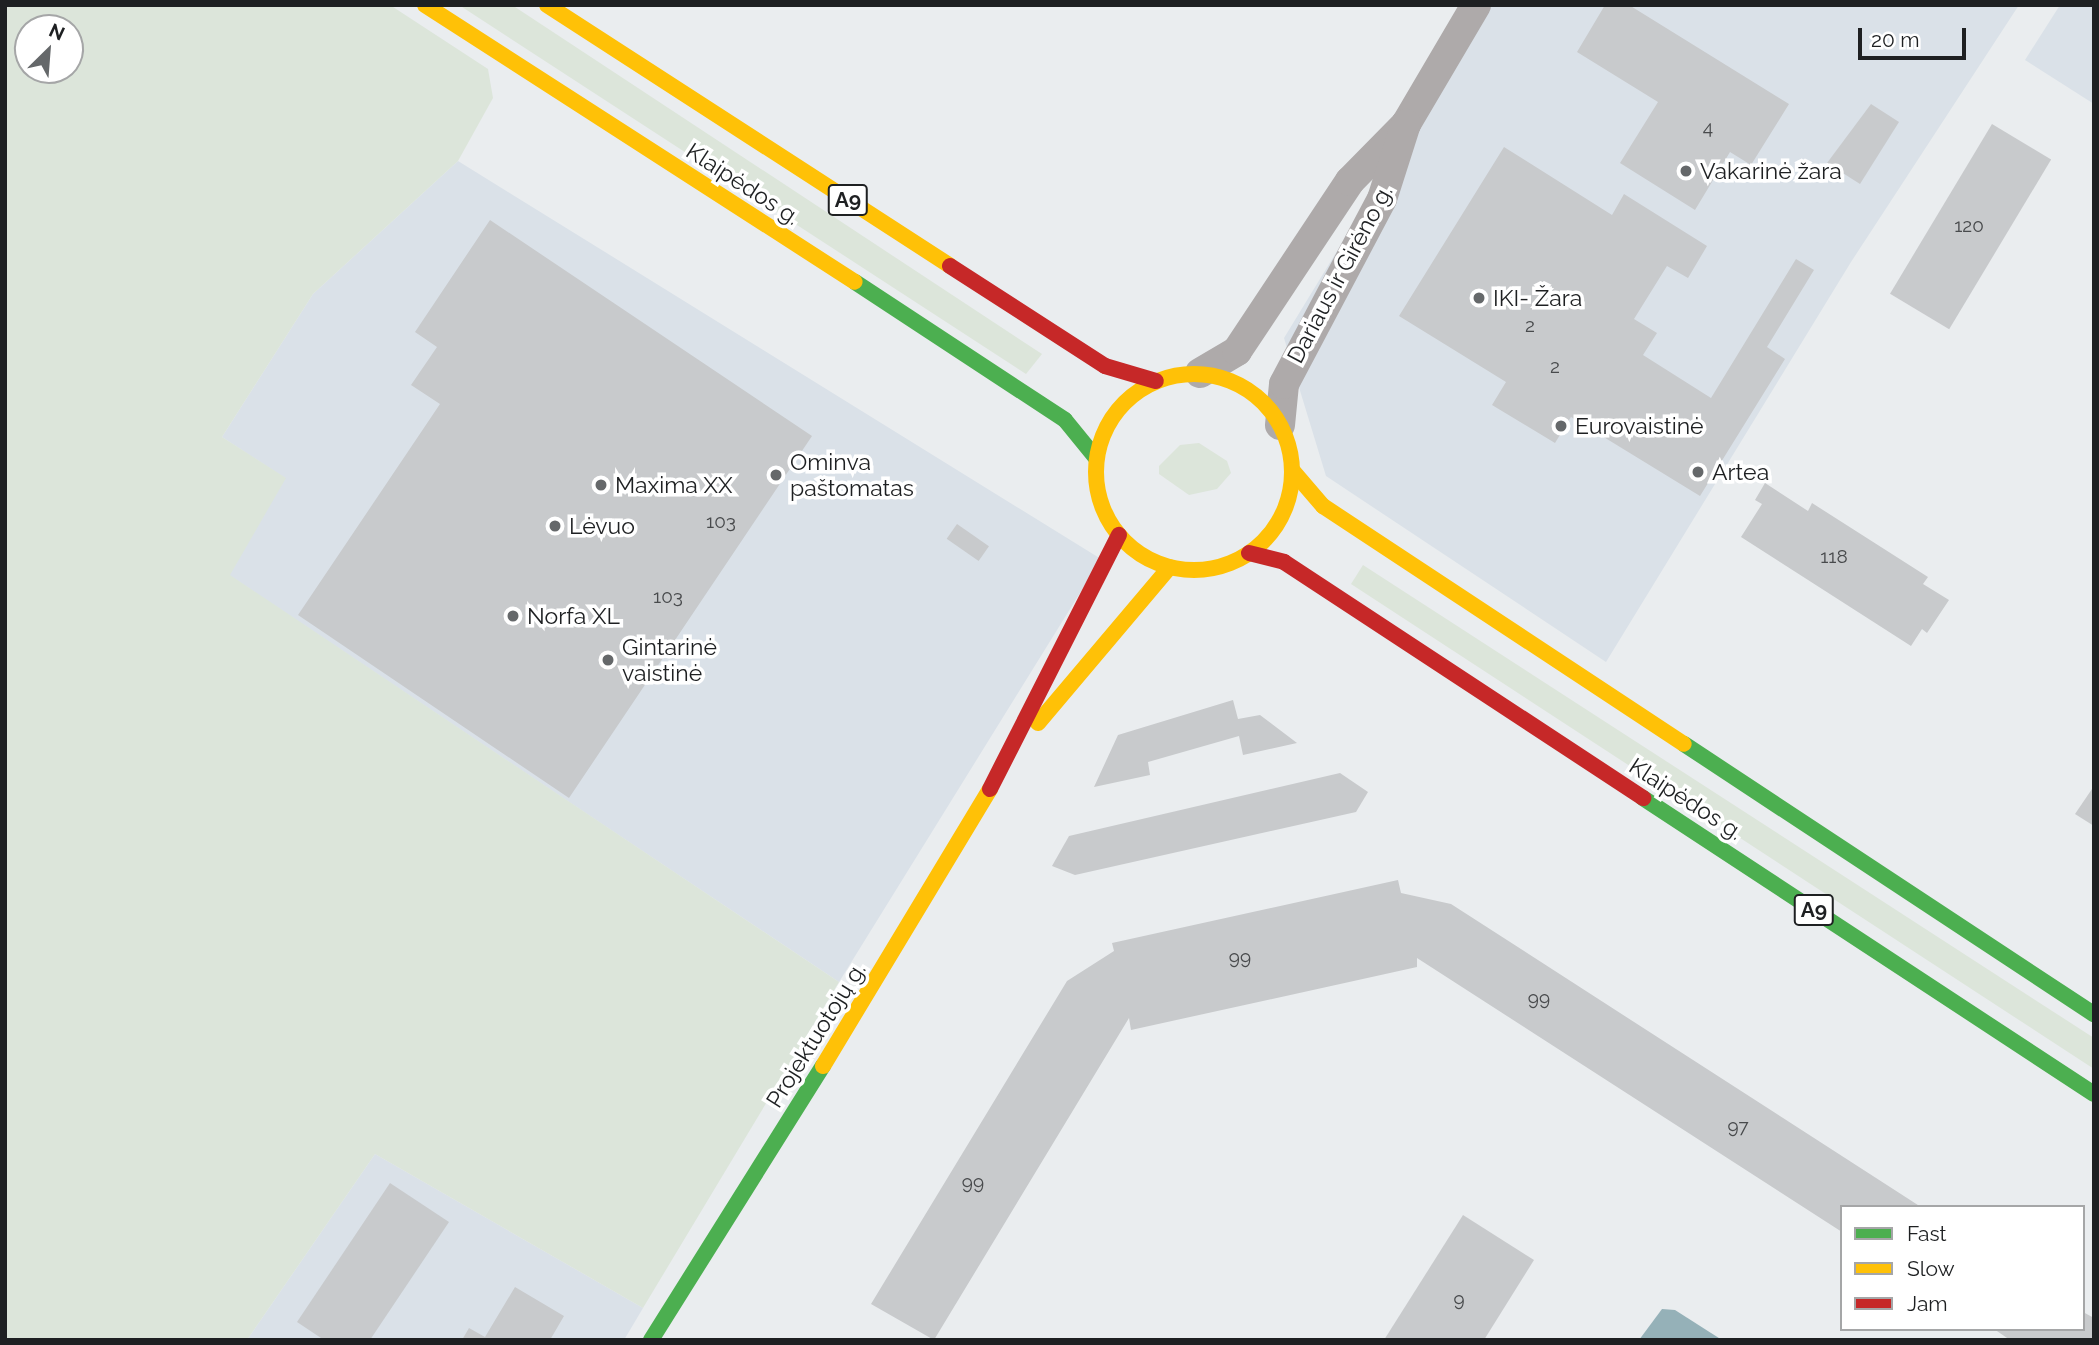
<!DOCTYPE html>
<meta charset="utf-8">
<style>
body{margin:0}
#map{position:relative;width:2099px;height:1345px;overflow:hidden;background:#eaedef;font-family:Raleway,sans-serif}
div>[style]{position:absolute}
.built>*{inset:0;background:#dae1e8}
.green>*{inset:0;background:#dce5da}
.water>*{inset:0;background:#95b1b8}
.building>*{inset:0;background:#c8cacc;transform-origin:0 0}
.street>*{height:30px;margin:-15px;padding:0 15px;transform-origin:15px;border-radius:15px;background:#aeaaaa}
.fast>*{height:16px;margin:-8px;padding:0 8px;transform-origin:8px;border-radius:8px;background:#4caf50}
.slow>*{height:16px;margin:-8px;padding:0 8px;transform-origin:8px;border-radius:8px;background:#ffc107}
.slow>.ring{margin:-8px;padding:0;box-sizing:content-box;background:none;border:16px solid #ffc107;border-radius:50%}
.jam>*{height:16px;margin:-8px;padding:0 8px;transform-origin:8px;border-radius:8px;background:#c62828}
.dots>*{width:19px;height:19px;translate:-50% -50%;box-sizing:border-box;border:4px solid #fff;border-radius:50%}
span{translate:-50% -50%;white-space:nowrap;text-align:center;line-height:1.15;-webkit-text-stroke:7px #fff;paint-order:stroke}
.number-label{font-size:19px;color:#484a4c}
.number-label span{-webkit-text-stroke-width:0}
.shield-label span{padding:2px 5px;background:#fff;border:2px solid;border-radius:5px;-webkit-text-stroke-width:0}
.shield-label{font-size:21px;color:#1e2022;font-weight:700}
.poi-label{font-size:23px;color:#1e2022}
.left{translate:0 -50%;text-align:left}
.street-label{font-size:23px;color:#1e2022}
.frame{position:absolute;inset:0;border:7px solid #1e2022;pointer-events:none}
.legend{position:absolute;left:1840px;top:1205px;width:245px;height:126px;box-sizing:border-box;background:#fff;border:2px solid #a5a6a7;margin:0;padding:9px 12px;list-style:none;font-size:21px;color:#1e2022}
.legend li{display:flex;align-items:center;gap:14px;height:35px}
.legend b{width:35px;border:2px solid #a5a6a7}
.north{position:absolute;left:14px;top:14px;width:70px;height:70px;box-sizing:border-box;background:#fff;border:2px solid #a5a6a7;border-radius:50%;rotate:25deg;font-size:19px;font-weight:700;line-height:28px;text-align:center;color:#1e2022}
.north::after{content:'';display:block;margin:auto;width:24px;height:32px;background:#65686a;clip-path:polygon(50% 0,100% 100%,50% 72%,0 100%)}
.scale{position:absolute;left:1858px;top:28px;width:108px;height:32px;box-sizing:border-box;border:4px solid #1e2022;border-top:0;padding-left:9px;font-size:21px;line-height:24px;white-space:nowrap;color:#1e2022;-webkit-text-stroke:5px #fff;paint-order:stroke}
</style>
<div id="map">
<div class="built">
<div style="clip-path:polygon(1487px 5px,2019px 5px,1851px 262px,1606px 662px,1326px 476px,1284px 338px)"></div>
<div style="clip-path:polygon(2060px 5px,2094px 5px,2094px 104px,2025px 60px)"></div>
<div style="clip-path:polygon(458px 161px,1101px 559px,839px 982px,229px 575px,285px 478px,222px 437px,313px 294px)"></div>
<div style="clip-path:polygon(375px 1154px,643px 1308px,624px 1340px,247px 1340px)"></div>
</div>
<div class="green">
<div style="clip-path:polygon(evenodd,5px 5px,390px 5px,488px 69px,493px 98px,458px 161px,313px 294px,222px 437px,286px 478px,230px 575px,839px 982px,643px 1308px,375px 1154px,247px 1340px,5px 1340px,5px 5px,28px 28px,70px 28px,70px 70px,28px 70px,28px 28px)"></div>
<div style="clip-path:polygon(459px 5px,512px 5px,1042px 354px,1026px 374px)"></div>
<div style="clip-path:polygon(1199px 443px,1227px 461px,1231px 473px,1217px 489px,1189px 495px,1159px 474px,1159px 466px,1180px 445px)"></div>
<div style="clip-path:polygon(1363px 565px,2094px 1038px,2094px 1069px,1351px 584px)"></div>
</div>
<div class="water">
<div style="clip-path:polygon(1662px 1309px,1675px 1310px,1722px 1340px,1639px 1340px)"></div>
</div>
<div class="building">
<div style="clip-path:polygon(1605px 5px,1629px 5px,1789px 104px,1751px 165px,1730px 152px,1695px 210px,1620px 163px,1658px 102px,1577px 52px)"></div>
<div style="clip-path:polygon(1871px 104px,1899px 122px,1860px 184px,1827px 163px)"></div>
<div style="left:1992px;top:124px;width:69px;height:198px;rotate:31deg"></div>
<div style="clip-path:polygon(1504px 147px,1612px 215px,1624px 194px,1707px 246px,1688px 278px,1667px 266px,1634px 319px,1657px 333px,1643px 355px,1711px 398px,1796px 259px,1814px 270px,1767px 347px,1785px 359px,1700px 496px,1571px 417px,1555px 443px,1492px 405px,1506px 382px,1399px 316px)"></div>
<div style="clip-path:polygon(490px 220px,812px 436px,569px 798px,298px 615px,440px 404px,411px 385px,437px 347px,415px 332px)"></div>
<div style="clip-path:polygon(1765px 483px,1808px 511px,1812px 503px,1928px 577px,1923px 584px,1949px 600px,1927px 633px,1922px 629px,1911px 646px,1741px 537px,1762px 504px,1755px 500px)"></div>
<div style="left:957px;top:524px;width:39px;height:18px;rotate:35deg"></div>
<div style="clip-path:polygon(1233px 700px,1238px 719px,1260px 715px,1297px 743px,1243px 755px,1239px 736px,1148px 762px,1150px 775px,1094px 787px,1118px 735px)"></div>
<div style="clip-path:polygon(1340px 773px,1368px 792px,1356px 812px,1075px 875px,1052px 866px,1069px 836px)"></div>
<div style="clip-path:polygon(2094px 786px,2094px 826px,2075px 814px)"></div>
<div style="clip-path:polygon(1398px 880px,1401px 893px,1451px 904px,1921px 1207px,1842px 1207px,1842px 1232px,1417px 958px,1417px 967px,1131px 1030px,1129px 1018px,934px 1340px,871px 1304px,1067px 981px,1114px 951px,1112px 943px)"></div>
<div style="clip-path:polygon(390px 1183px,449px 1222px,370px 1340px,324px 1340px,297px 1322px)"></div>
<div style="clip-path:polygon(1463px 1215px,1534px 1260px,1484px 1340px,1384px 1340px)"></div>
<div style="clip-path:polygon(515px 1287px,564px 1316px,550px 1340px,462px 1340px,469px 1328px,485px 1337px)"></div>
<div style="clip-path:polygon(2083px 1312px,2094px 1318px,2094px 1340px,2010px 1340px,1994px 1329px,2083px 1329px)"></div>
</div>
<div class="street">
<div style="left:1200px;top:373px;width:43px;rotate:-30.7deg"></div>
<div style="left:1237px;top:351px;width:204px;rotate:-56.4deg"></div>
<div style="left:1350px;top:181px;width:80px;rotate:-45.5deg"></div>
<div style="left:1406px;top:124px;width:138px;rotate:-59.5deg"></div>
<div style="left:1280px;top:425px;width:41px;rotate:-84.4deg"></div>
<div style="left:1284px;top:384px;width:209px;rotate:-62.1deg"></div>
<div style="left:1382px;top:199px;width:79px;rotate:-72.3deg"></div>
</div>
<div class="fast">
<div style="left:855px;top:282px;width:251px;rotate:33.3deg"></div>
<div style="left:1065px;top:420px;width:49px;rotate:50.8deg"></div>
<div style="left:1684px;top:744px;width:491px;rotate:33.4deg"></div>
<div style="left:1643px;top:798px;width:539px;rotate:33.28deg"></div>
<div style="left:651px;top:1340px;width:324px;rotate:-57.9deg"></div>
</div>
<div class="slow">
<div style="left:425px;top:5px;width:511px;rotate:32.79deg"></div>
<div style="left:547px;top:5px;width:480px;rotate:32.9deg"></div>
<div class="ring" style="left:1096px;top:374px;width:180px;height:180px"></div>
<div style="left:1292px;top:470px;width:48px;rotate:49.3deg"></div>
<div style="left:1323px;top:506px;width:432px;rotate:33.4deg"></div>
<div style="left:1038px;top:723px;width:204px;rotate:-49.8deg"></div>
<div style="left:823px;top:1066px;width:323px;rotate:-58.9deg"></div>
</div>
<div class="jam">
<div style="left:950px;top:266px;width:184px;rotate:32.8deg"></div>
<div style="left:1105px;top:366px;width:53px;rotate:16.4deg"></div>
<div style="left:1249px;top:553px;width:36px;rotate:14deg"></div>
<div style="left:1284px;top:562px;width:430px;rotate:33.3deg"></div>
<div style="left:990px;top:789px;width:285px;rotate:-63.1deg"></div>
</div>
<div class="dots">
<div style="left:1686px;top:171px;background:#65686a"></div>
<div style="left:1479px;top:298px;background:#65686a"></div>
<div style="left:1561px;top:426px;background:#65686a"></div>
<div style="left:1698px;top:472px;background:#65686a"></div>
<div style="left:776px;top:475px;background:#65686a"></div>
<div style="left:601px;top:485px;background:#65686a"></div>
<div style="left:555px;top:526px;background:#65686a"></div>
<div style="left:513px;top:616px;background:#65686a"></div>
<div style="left:608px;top:660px;background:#65686a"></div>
</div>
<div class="number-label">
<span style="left:1708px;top:128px">4</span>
<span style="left:1969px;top:226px">120</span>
<span style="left:1530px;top:326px">2</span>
<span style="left:1555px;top:367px">2</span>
<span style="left:721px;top:522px">103</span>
<span style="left:1834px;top:557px">118</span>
<span style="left:668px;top:597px">103</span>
<span style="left:1240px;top:958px">99</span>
<span style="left:1539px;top:999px">99</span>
<span style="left:1738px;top:1127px">97</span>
<span style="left:973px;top:1183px">99</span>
<span style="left:1459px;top:1300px">9</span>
</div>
<div class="shield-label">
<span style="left:848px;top:200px">A9</span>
<span style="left:1814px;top:910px">A9</span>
</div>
<div class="poi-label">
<span class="left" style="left:1700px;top:171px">Vakarinė žara</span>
<span class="left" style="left:1493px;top:298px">IKI- Žara</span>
<span class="left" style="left:1575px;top:426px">Eurovaistinė</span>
<span class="left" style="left:790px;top:475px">Ominva<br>paštomatas</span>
<span class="left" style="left:1712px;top:472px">Artea</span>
<span class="left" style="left:615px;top:485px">Maxima XX</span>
<span class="left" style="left:569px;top:526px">Lėvuo</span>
<span class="left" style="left:527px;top:616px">Norfa XL</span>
<span class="left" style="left:622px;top:660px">Gintarinė<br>vaistinė</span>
</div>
<div class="street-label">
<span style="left:743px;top:184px;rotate:33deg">Klaipėdos g.</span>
<span style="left:1340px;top:274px;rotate:-62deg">Dariaus ir Girėno g.</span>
<span style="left:1686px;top:799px;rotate:33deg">Klaipėdos g.</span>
<span style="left:816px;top:1035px;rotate:-58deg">Projektuotojų g.</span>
</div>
<div class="frame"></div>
<ul class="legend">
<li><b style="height:9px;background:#4caf50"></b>Fast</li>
<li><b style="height:9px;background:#ffc107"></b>Slow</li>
<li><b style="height:9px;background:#c62828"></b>Jam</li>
</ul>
<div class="north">N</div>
<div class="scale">20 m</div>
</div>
